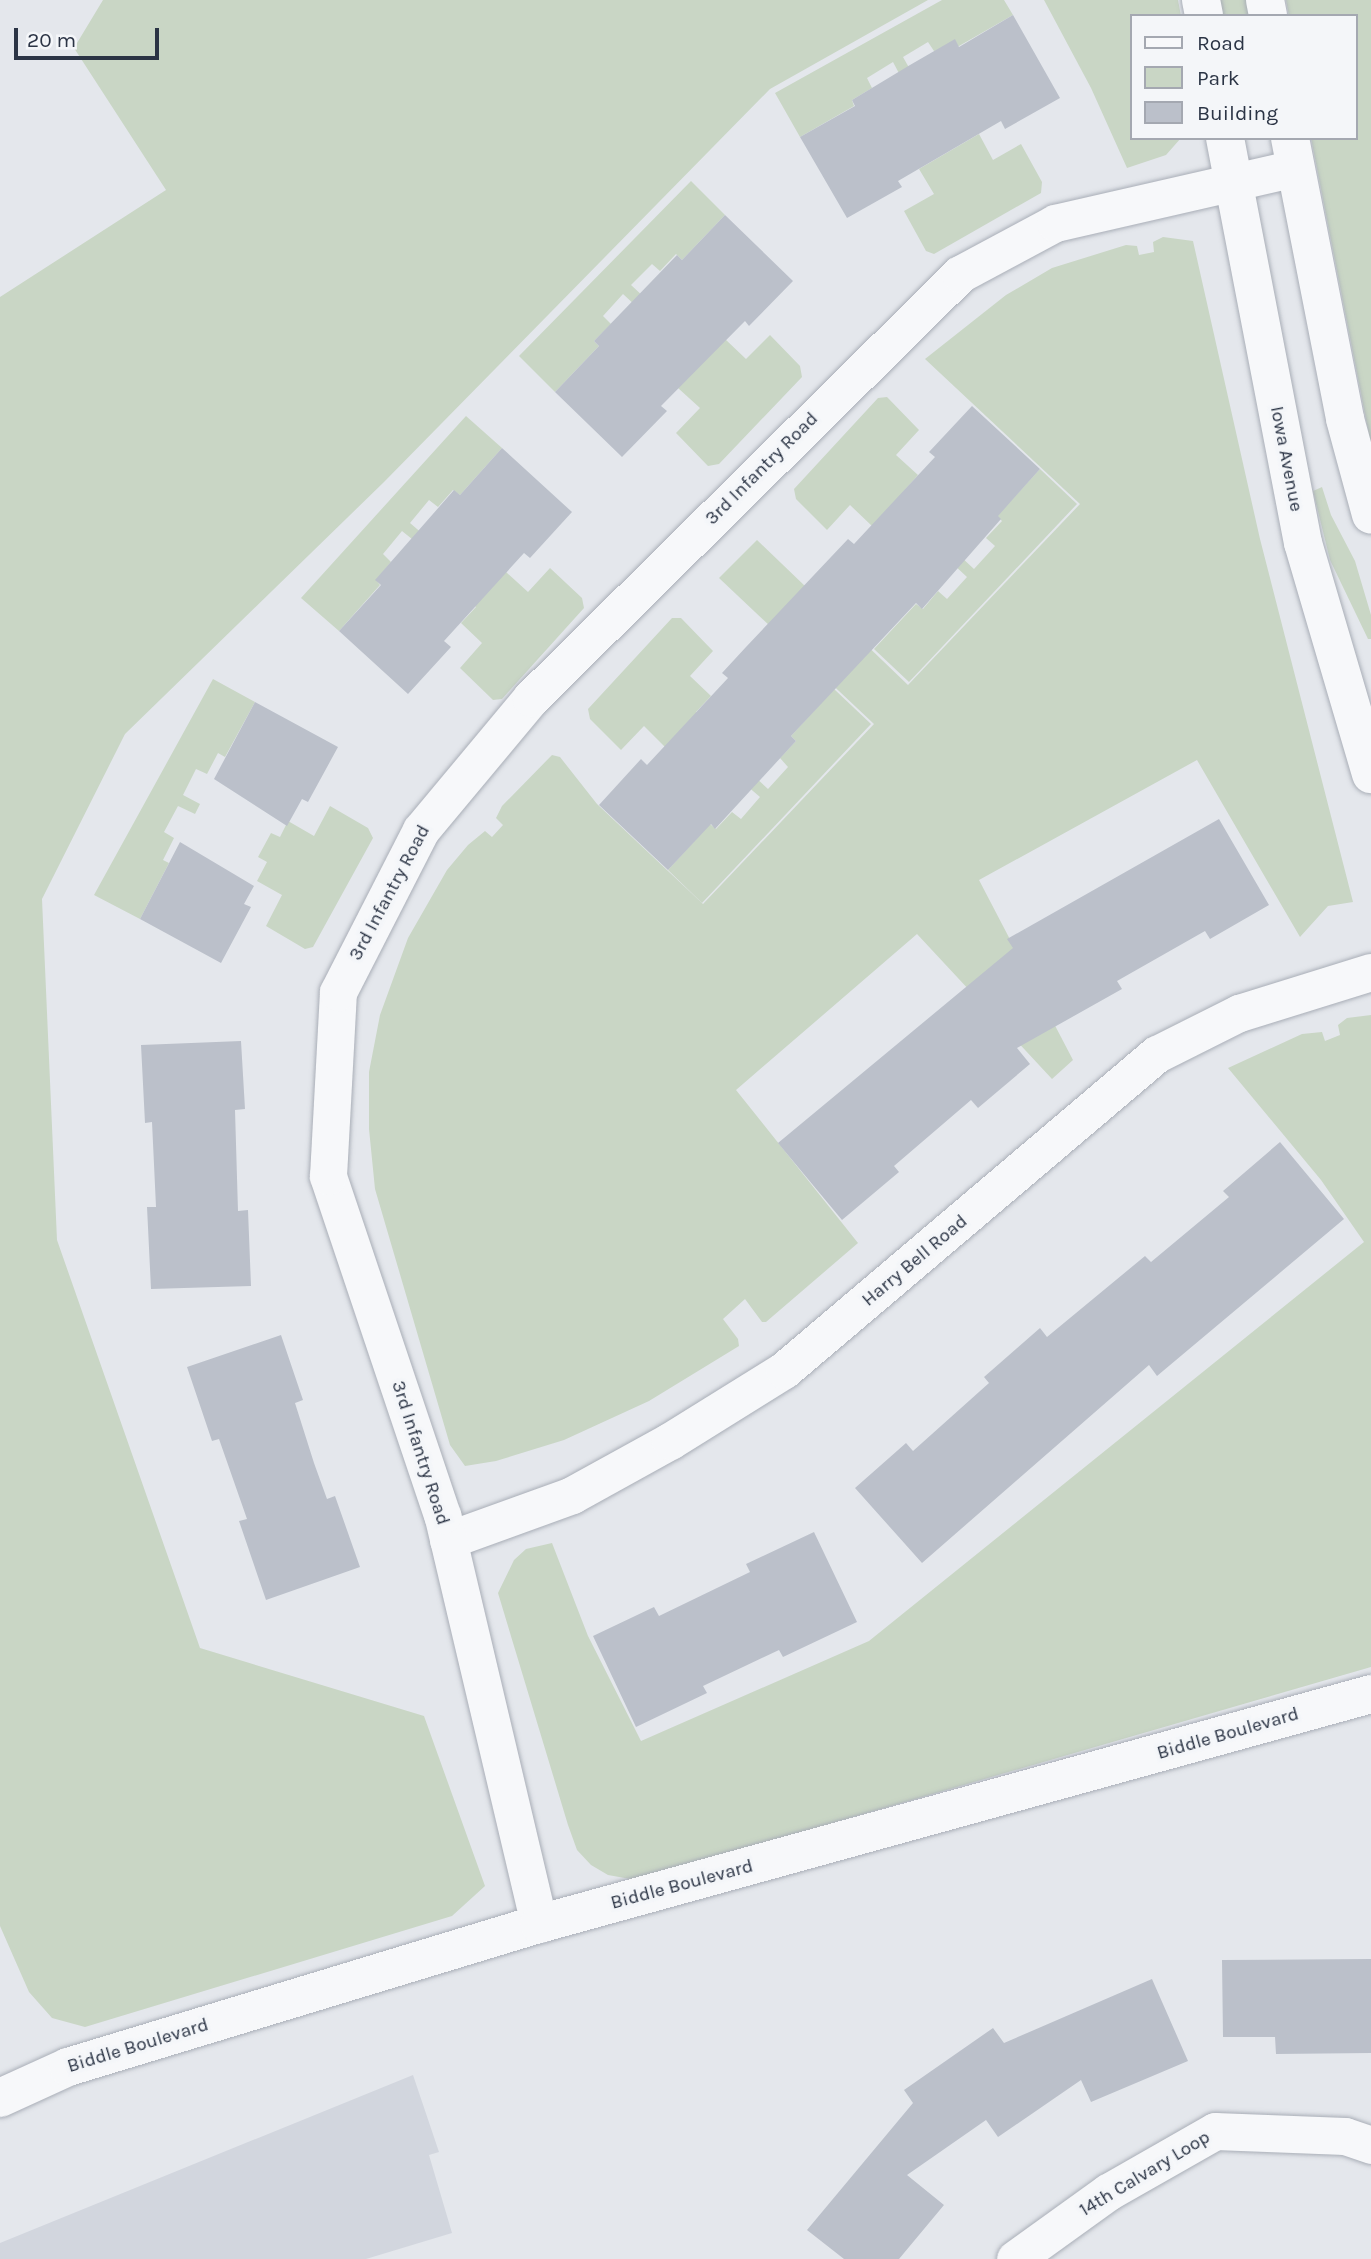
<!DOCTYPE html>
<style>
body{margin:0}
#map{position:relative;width:1371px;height:2259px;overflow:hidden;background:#e4e7ec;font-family:Karla,sans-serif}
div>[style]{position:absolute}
.built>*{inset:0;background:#d2d6de}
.green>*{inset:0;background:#c9d6c5;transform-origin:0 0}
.building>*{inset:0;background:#bbc0ca}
.roads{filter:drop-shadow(0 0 2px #a9aeb7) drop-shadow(0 0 2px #a9aeb7)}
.minor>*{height:37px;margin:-18.5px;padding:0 18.5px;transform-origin:18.5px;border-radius:18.5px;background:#f7f8fa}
.tertiary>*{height:38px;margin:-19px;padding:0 19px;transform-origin:19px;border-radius:19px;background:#f7f8fa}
span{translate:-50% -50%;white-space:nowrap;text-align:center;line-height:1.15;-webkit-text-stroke:7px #f4f6f9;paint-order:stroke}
.street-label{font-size:19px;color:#2b3445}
.legend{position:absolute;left:1130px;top:14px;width:228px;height:126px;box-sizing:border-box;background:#f4f6f9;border:2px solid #a4a8b1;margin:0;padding:9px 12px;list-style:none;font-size:21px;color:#2b3445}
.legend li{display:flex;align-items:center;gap:14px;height:35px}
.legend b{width:35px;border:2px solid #a4a8b1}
.scale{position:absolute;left:14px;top:28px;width:145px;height:32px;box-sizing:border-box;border:4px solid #2b3445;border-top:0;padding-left:9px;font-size:21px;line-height:24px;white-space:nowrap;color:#2b3445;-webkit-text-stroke:5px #f4f6f9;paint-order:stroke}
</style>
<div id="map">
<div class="built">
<div style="clip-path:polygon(413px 2075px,439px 2152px,429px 2155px,452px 2233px,366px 2259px,0 2259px,0 2243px)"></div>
</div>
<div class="green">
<div style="clip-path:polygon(103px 0,928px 0,770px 89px,384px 482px,125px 734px,42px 899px,57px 1240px,200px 1648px,424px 1716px,485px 1886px,452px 1916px,85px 2027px,52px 2018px,29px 1992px,0 1926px,0 297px,166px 190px,74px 48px)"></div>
<div style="clip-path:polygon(942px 0,1004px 0,1013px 15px,959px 46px,934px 51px,928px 42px,903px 57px,912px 73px,902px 79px,893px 62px,867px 78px,872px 88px,852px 100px,854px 106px,800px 137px,775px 93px)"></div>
<div style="clip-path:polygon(1044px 0,1178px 0,1181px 16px,1131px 16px,1131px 138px,1181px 138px,1166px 155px,1127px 168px,1091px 88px)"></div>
<div style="left:1218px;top:0;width:35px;height:16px"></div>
<div style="clip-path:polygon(1286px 0,1371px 0,1371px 445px,1311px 138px,1355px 138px,1355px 16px,1289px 16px)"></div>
<div style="clip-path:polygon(979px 134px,993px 160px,1021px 144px,1042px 182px,1041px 193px,934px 254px,926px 251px,904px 211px,934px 194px,919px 169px)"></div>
<div style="clip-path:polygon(691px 181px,725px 215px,682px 260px,676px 254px,660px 271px,652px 264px,631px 285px,645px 298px,637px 307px,623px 294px,603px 316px,611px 324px,594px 341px,599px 346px,555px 392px,519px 356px)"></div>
<div style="clip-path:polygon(1163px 237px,1193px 241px,1260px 539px,1353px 902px,1328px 906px,1300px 937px,1197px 760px,979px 880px,1073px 1060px,1052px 1079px,917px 934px,736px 1090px,858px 1243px,766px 1322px,762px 1322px,745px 1299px,723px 1319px,738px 1339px,739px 1346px,649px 1401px,564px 1440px,496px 1461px,465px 1466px,450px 1445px,375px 1189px,369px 1129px,369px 1072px,380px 1015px,408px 938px,447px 870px,468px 845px,485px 831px,492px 837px,503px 825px,496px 818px,502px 806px,552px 755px,560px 757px,597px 804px,703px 904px,874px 724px,719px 578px,757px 540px,908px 685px,1080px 504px,925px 359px,1006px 295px,1052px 268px,1126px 245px,1137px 246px,1139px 255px,1154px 252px,1153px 242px)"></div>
<div style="clip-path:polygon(770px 335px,800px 366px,802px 377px,719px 464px,708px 466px,676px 433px,700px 408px,678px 388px,725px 339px,746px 359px)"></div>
<div style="clip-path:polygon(887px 397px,919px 430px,896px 455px,918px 475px,903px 492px,910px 499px,872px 526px,850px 505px,827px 530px,796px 499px,794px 489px,878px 398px)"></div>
<div style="clip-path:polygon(466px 416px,502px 448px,460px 495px,453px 490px,438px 507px,429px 500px,410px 523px,424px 535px,417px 543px,402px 531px,383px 554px,391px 562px,376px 580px,380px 585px,339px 631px,301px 598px)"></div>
<div style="clip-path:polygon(1040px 469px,1077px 504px,909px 682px,874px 649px,916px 604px,923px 609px,938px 591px,947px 599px,967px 577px,953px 564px,960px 556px,974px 569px,995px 546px,986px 538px,1002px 521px,997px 516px)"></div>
<div style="clip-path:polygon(1322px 487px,1331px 515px,1355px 561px,1371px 615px,1371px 639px,1368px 639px,1330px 560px,1313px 491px)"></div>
<div style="clip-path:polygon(550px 568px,582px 598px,584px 608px,502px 699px,493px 700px,460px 668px,482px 643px,461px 623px,476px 607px,468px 600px,506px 572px,528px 592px)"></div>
<div style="clip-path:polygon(672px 618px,681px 618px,713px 651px,690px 676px,711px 696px,696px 712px,704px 719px,665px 747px,644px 726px,621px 750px,590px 719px,588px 709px)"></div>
<div style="clip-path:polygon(213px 679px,255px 702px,225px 757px,218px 753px,207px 774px,196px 769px,183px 795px,200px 804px,195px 814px,178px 806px,164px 832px,174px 838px,163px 860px,169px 863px,140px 919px,94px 895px)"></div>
<div style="clip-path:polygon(834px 689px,871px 724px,702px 903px,668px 870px,710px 824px,716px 829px,732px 812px,741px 819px,760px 797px,746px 785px,754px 776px,768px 789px,788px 767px,780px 758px,796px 741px,791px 736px)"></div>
<div style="clip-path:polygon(330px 806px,368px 828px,373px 838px,313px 947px,305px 949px,266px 926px,282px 895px,257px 881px,267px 862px,258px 857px,271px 833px,280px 837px,288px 821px,314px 836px)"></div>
<div style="clip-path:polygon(1371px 1015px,1371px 1667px,636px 1880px,608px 1875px,591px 1865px,577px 1850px,568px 1825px,498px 1593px,514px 1560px,526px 1549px,552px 1543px,588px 1636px,641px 1741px,869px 1641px,1364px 1242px,1321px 1180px,1228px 1068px,1302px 1034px,1322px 1032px,1325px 1041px,1340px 1035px,1338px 1025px,1347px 1018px)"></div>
</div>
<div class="building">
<div style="clip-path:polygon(1013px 15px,1060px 98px,1005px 129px,1001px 121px,898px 181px,902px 187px,847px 218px,800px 137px,855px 106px,852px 100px,910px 65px,955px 39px,959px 47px)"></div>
<div style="clip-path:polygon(725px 215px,793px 281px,749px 326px,745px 321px,661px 406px,667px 411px,622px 457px,555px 392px,599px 346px,594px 341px,677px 255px,682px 260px)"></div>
<div style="clip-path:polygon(972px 406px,1040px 469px,998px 516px,1001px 519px,922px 609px,916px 603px,791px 736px,796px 741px,715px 829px,711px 824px,668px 870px,599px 805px,641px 759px,647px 765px,728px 678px,722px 673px,746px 647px,848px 539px,854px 544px,935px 457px,929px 452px)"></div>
<div style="clip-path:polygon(502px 448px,572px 512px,530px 558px,524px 553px,444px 641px,451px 647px,408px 694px,339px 631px,381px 585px,375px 580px,454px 490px,460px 495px)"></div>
<div style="clip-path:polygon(255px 702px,338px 747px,308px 802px,302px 799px,287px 826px,214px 779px)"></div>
<div style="clip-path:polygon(1219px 819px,1269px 905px,1210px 939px,1205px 931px,1117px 981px,1122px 989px,1017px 1048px,1030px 1064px,978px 1108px,971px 1100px,894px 1166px,899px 1172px,842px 1220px,778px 1143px,1013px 948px,1007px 939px)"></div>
<div style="clip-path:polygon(180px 842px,254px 886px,244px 904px,251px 907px,221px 963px,140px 919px)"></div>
<div style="clip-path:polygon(241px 1041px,245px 1109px,235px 1110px,238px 1211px,248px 1210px,251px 1286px,151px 1289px,147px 1207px,156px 1207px,152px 1122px,145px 1123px,141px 1045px)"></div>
<div style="clip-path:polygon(1280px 1142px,1344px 1219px,1157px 1376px,1149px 1365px,922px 1563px,855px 1488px,906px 1443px,913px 1451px,989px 1383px,984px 1377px,1040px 1328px,1047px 1337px,1145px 1256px,1151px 1262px,1229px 1197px,1223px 1191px)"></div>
<div style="clip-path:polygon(281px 1335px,303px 1400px,295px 1403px,314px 1463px,327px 1499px,335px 1496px,360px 1567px,266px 1600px,239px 1521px,247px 1519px,219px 1439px,212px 1441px,187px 1367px)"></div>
<div style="clip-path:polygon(814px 1532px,857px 1622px,783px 1657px,779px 1650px,703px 1686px,707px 1693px,636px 1727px,593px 1636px,654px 1607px,659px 1616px,750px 1572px,746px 1564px)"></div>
<div style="clip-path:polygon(1371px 1959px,1371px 2053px,1276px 2054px,1275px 2037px,1223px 2037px,1222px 1960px)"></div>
<div style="clip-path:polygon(1152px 1979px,1188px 2061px,1091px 2102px,1081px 2080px,998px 2137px,986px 2120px,907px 2175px,944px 2205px,899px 2259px,844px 2259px,807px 2230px,913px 2103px,904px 2090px,993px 2028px,1004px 2043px)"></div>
</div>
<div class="roads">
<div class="minor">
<div style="left:448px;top:1540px;width:132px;rotate:-19.9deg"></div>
<div style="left:572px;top:1495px;width:112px;rotate:-28.9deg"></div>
<div style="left:670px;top:1441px;width:134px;rotate:-31.9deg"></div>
<div style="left:784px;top:1370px;width:489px;rotate:-40.3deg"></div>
<div style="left:1157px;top:1054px;width:92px;rotate:-26.6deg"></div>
<div style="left:1239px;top:1013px;width:138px;rotate:-17.3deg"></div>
<div style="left:539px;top:1924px;width:420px;rotate:-103.3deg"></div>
<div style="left:442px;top:1515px;width:358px;rotate:-108.6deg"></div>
<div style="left:328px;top:1176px;width:184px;rotate:-86.9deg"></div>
<div style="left:338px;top:992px;width:182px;rotate:-62.9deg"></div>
<div style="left:421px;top:830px;width:172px;rotate:-50.2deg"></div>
<div style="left:531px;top:698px;width:603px;rotate:-44.66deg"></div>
<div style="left:960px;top:274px;width:108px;rotate:-28.2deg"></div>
<div style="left:1055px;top:223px;width:246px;rotate:-12.9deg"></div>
<div style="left:1015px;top:2259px;width:115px;rotate:-35.8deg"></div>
<div style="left:1108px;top:2192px;width:123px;rotate:-29.7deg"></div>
<div style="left:1215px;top:2131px;width:130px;rotate:2.2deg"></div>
<div style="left:1345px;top:2136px;width:28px;rotate:19deg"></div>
</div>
<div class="tertiary">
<div style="left:1201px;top:0;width:16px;rotate:79deg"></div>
<div style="left:1265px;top:0;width:16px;rotate:79deg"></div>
<div style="left:1225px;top:138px;width:412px;rotate:79.1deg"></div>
<div style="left:1303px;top:543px;width:241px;rotate:73.6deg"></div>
<div style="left:1290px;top:138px;width:286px;rotate:78.9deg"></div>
<div style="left:1345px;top:419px;width:99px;rotate:74.8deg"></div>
<div style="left:0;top:2098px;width:75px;rotate:-24.5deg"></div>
<div style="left:68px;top:2067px;width:492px;rotate:-16.9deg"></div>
<div style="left:539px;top:1924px;width:863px;rotate:-15.45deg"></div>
</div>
</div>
<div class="street-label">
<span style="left:1286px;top:459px;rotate:79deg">Iowa Avenue</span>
<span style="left:762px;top:469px;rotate:-45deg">3rd Infantry Road</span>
<span style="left:390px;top:893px;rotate:-62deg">3rd Infantry Road</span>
<span style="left:915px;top:1261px;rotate:-40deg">Harry Bell Road</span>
<span style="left:420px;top:1453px;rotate:72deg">3rd Infantry Road</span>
<span style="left:1228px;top:1734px;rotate:-16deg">Biddle Boulevard</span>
<span style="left:682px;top:1885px;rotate:-15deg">Biddle Boulevard</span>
<span style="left:138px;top:2046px;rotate:-17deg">Biddle Boulevard</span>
<span style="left:1145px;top:2174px;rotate:-31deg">14th Calvary Loop</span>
</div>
<ul class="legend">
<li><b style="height:9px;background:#f7f8fa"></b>Road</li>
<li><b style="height:19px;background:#c9d6c5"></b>Park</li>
<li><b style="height:19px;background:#bbc0ca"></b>Building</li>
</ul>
<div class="scale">20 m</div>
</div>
